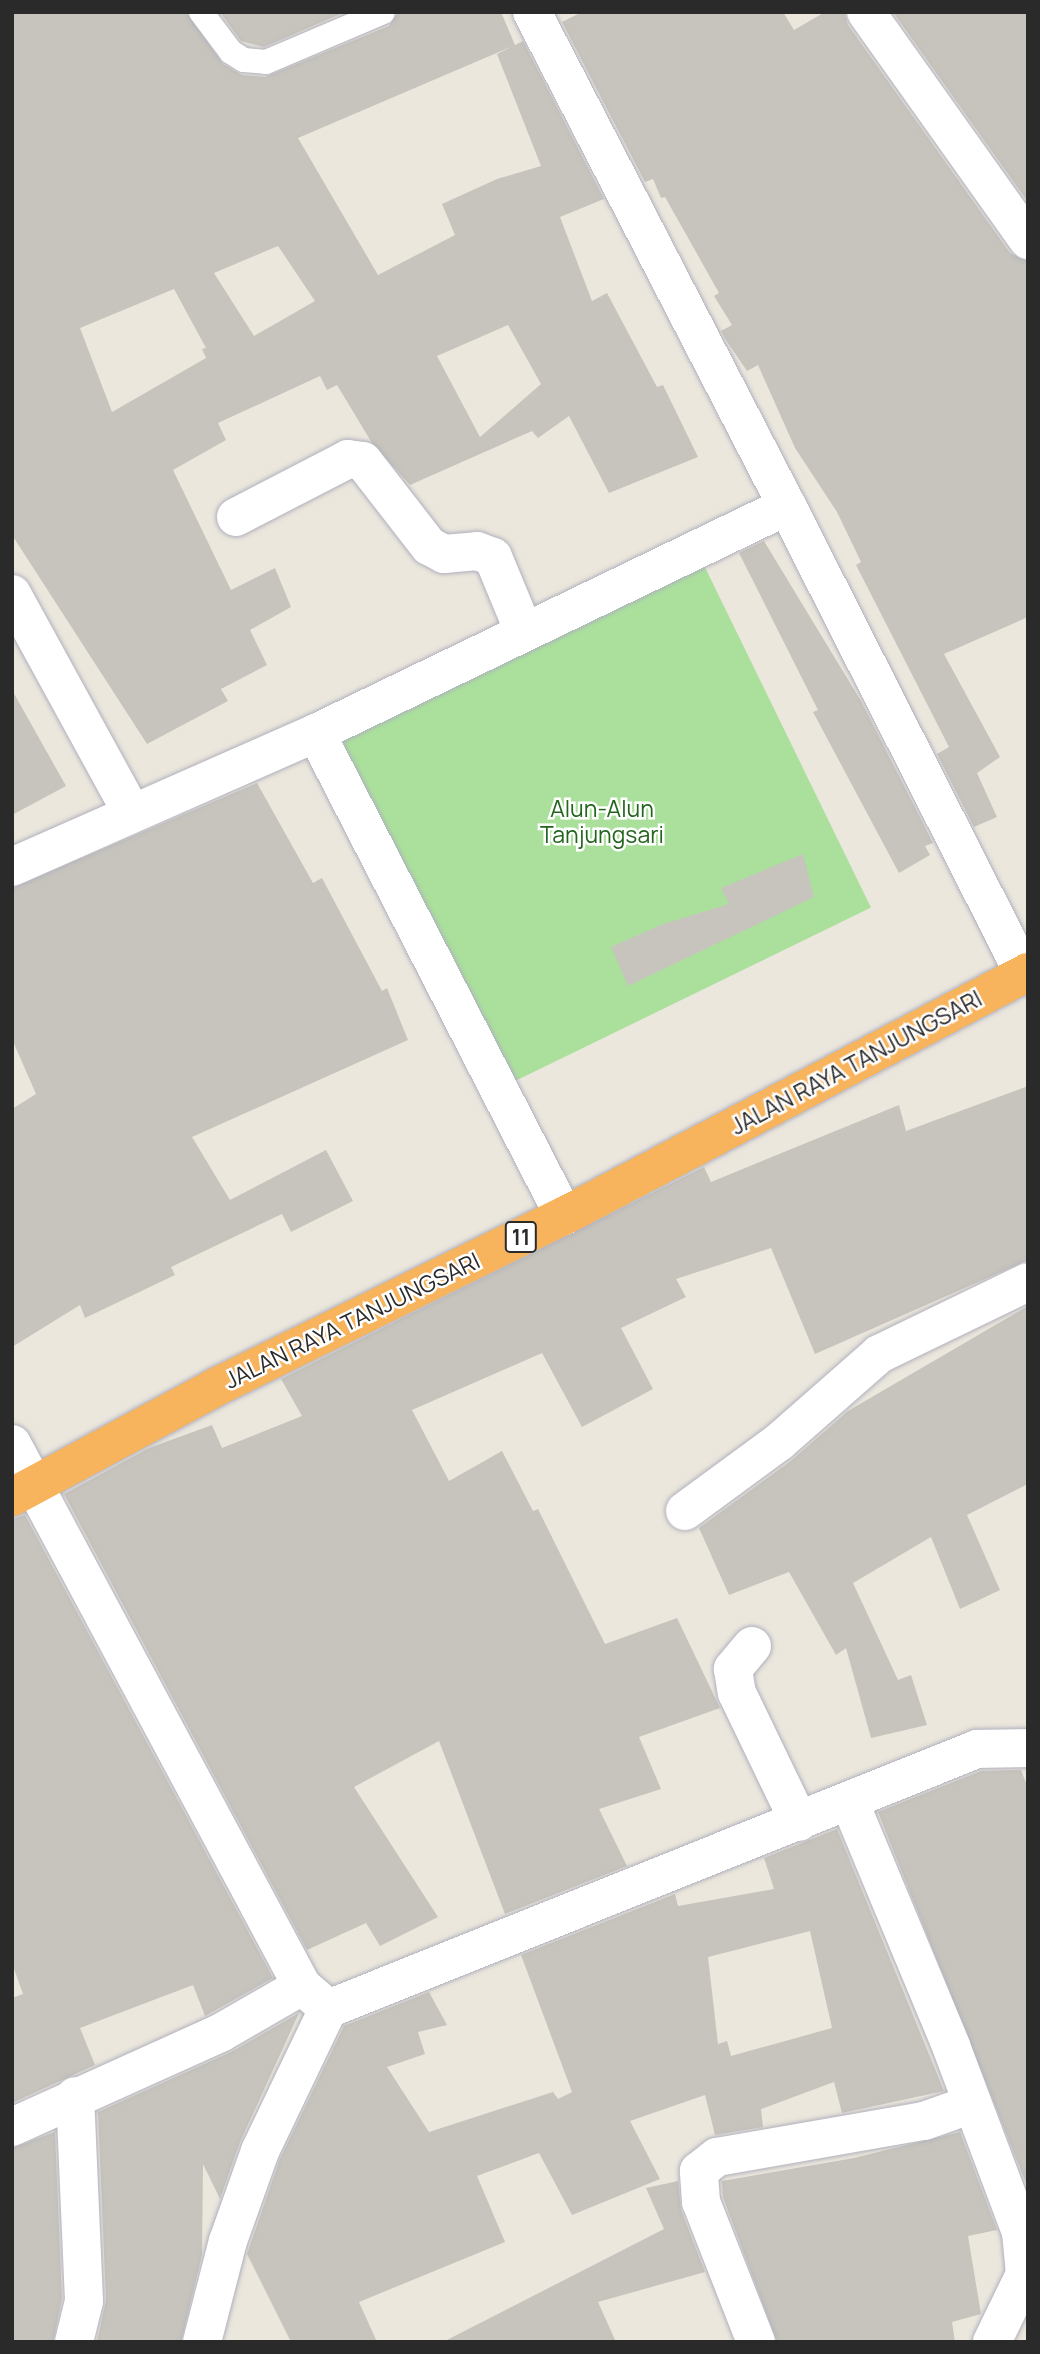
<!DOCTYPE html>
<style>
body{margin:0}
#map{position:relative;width:1040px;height:2354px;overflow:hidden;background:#ece7dd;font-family:Manrope,sans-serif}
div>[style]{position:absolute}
.green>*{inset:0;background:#aae09c;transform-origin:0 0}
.building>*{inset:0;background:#c7c4bd}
.roads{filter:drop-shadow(0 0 2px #b0b1bd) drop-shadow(0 0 2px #b0b1bd)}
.lane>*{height:24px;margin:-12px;padding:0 12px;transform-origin:12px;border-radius:12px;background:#fff}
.street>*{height:38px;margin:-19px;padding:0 19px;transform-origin:19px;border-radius:19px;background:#fff}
.secondary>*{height:38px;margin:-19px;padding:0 19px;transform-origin:19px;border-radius:19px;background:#fff}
.highway>*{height:38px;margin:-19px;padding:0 19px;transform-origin:19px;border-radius:19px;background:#f7b45d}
span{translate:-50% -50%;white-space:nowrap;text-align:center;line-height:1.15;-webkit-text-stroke:5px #fff;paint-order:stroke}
.shield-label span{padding:2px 5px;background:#fff;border:2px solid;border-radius:5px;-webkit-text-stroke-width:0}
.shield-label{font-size:21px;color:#2a2a2a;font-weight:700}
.park-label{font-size:23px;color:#23651d}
.street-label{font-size:23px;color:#2a2a2a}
.frame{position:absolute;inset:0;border:14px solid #2a2a2a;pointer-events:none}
</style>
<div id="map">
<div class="green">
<div style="left:700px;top:557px;width:390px;height:409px;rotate:64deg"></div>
</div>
<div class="building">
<div style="clip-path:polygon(evenodd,12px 12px,186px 12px,223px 64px,242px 75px,265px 77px,389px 26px,398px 12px,501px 12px,515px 45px,523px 41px,604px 199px,560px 217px,592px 301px,607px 293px,657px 387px,663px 385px,698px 457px,609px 493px,569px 416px,538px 438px,532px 431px,410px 485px,372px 443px,337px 385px,327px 390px,320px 376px,218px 423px,226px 440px,173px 470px,231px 590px,275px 568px,291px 607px,250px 630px,267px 665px,221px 689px,228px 701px,147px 744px,12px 535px,12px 12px,513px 46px,497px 54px,541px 166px,497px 179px,442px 204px,455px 235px,378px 275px,298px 138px,513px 46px,12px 12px,278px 246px,315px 301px,254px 336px,214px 273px,278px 246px,12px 12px,174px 289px,206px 348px,202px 349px,206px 358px,112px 412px,80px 328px,174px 289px,12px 12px,508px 325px,541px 384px,480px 437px,437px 356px,508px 325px)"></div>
<div style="clip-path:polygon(220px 12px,345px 12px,264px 47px,241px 41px)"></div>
<div style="clip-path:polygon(582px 12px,783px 12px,794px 30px,825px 12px,844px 12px,848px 25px,1010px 253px,1028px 261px,1028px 617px,944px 654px,1000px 757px,977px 773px,997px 817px,974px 827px,937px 754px,949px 747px,856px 565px,861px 562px,837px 512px,795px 448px,758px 365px,747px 371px,726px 340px,721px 331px,732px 325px,714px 296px,719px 293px,665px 197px,661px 198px,653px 179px,645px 182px,562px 22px)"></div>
<div style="clip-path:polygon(893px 12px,1028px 12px,1028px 202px)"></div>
<div style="clip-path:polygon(764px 541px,861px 701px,933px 843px,925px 846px,930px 855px,899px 873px,813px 712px,818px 710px,739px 553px)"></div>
<div style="clip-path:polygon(12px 690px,66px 786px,12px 815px)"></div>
<div style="clip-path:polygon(257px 783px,313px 883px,322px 878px,382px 991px,387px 988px,408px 1040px,192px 1137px,230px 1200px,326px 1150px,353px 1201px,291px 1232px,282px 1214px,171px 1267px,175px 1275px,85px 1318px,80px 1305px,12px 1347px,12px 1109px,36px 1094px,12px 1039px,12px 888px)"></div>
<div style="clip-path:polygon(803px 854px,814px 897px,628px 986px,611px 947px,663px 924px,729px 904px,721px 888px)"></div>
<div style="clip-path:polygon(1028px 1086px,1028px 1260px,815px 1354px,771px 1248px,676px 1279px,686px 1297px,621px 1328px,653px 1389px,582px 1427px,542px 1353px,412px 1410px,449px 1481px,502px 1451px,533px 1511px,538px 1509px,605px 1644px,677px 1618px,720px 1708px,639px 1737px,661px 1789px,599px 1809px,627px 1866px,505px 1914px,439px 1741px,354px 1787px,438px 1917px,380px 1946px,366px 1923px,307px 1950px,64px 1494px,149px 1448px,212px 1425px,222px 1448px,302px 1416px,281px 1379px,704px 1167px,711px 1182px,899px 1105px,906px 1131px)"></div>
<div style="clip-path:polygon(1028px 1306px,1028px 1484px,967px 1515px,1000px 1590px,960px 1609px,931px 1537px,853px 1583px,898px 1680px,911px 1675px,927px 1725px,871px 1738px,846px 1648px,836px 1655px,789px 1572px,729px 1595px,699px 1528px,792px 1460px,848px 1411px)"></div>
<div style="clip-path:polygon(25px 1515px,273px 1978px,205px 2016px,193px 1985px,80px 2028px,95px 2065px,12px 2103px,12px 1998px,23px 1994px,12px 1963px,12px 1519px)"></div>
<div style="clip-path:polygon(1021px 1770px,1028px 1788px,1028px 2188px,878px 1812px,981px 1771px)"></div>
<div style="clip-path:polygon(evenodd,837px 1829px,944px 2091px,842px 2113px,834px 2082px,761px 2109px,763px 2127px,715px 2135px,705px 2095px,630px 2121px,660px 2179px,572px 2215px,539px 2153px,477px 2176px,505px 2242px,359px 2302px,377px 2342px,291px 2342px,247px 2254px,280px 2159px,344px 2026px,429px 1992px,447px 2025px,418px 2032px,425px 2054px,387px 2067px,429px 2132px,553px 2092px,558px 2099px,572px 2092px,521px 1955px,675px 1894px,678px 1906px,774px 1889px,764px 1858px,837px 1829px,810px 1931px,832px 2028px,731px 2056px,727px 2041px,718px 2044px,708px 1957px,810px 1931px)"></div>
<div style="clip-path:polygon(299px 2013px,240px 2142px,220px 2199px,203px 2164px,202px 2255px,181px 2342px,97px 2342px,106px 2300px,98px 2112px,231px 2052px)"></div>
<div style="clip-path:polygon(55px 2132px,62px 2299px,53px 2342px,12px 2342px,12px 2148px)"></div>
<div style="clip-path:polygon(960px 2132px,997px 2230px,968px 2236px,981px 2314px,952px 2322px,955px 2342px,777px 2342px,723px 2197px,722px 2181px,854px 2158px)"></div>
<div style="clip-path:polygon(678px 2181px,681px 2210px,705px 2272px,598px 2302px,616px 2342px,443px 2342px,664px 2229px,646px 2188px)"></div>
</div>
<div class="roads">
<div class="lane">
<div style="left:201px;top:12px;width:50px;rotate:53.1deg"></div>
<div style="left:231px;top:52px;width:15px;rotate:32deg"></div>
<div style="left:244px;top:60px;width:22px;rotate:5deg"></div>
<div style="left:266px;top:62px;width:127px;rotate:-23.1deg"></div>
</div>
<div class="street">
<div style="left:532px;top:12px;width:556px;rotate:62.7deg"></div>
<div style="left:866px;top:12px;width:280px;rotate:54.6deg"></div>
<div style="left:236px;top:517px;width:126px;rotate:-27.4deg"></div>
<div style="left:348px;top:459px;width:15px;rotate:8deg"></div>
<div style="left:363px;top:461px;width:108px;rotate:52.2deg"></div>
<div style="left:429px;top:546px;width:17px;rotate:28deg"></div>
<div style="left:444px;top:554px;width:33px;rotate:-5deg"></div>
<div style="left:477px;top:551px;width:17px;rotate:21deg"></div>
<div style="left:493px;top:557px;width:81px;rotate:67.5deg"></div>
<div style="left:12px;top:594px;width:247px;rotate:61.3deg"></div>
<div style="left:316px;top:733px;width:543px;rotate:62.82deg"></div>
<div style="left:12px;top:867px;width:332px;rotate:-23.8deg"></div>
<div style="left:316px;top:733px;width:523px;rotate:-25.73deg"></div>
<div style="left:787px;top:506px;width:525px;rotate:63.14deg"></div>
<div style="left:12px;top:1444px;width:615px;rotate:61.85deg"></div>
<div style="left:685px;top:1511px;width:117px;rotate:-36.3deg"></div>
<div style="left:779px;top:1442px;width:133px;rotate:-41.3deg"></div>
<div style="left:879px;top:1354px;width:165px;rotate:-25.8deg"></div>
<div style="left:752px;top:1646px;width:30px;rotate:130deg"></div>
<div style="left:733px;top:1669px;width:24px;rotate:81deg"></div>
<div style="left:737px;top:1693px;width:143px;rotate:64.3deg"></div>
<div style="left:850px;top:1803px;width:263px;rotate:67.4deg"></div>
<div style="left:951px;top:2046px;width:199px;rotate:69.4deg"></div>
<div style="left:1021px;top:2232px;width:42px;rotate:84.6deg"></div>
<div style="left:1025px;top:2274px;width:76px;rotate:115.9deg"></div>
<div style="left:74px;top:2342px;width:42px;rotate:-76.3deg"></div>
<div style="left:84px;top:2301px;width:205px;rotate:-92.5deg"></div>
<div style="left:202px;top:2342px;width:104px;rotate:-75.6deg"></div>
<div style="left:228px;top:2241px;width:96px;rotate:-70.4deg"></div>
<div style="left:260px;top:2151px;width:157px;rotate:-64.4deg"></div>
<div style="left:756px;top:2342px;width:150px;rotate:-111.4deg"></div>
<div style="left:701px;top:2202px;width:31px;rotate:-94deg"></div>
<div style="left:699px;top:2171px;width:23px;rotate:-38deg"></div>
<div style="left:717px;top:2157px;width:210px;rotate:-9.9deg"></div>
<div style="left:924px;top:2121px;width:51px;rotate:-19.5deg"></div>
</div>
<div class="secondary">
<div style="left:12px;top:2127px;width:230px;rotate:-24.3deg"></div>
<div style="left:222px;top:2032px;width:92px;rotate:-29.9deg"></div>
<div style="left:302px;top:1986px;width:35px;rotate:41deg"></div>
<div style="left:328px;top:2009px;width:699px;rotate:-21.83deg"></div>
<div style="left:977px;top:1749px;width:51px;rotate:-1.1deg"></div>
</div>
<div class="highway">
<div style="left:12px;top:1497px;width:232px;rotate:-28.3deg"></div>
<div style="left:216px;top:1387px;width:388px;rotate:-26.2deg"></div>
<div style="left:564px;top:1216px;width:524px;rotate:-27.74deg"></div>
</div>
</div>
<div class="shield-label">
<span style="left:521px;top:1237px">11</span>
</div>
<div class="park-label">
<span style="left:602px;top:821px">Alun-Alun<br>Tanjungsari</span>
</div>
<div class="street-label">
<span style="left:856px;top:1062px;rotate:-28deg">JALAN RAYA TANJUNGSARI</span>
<span style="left:352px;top:1320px;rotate:-26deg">JALAN RAYA TANJUNGSARI</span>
</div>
<div class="frame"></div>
</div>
